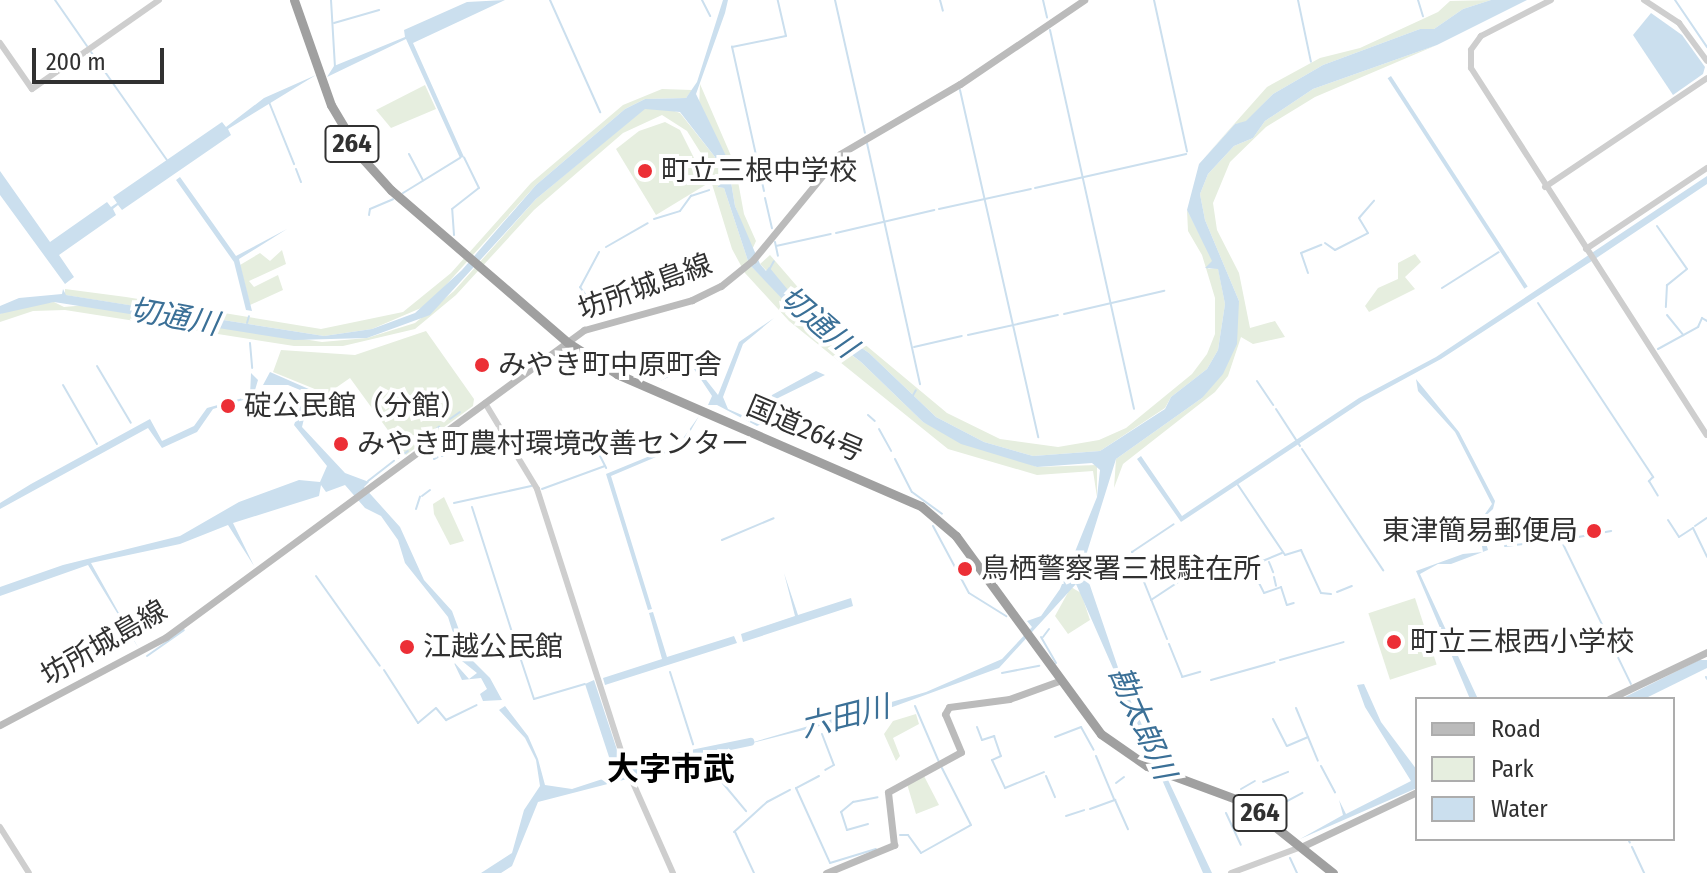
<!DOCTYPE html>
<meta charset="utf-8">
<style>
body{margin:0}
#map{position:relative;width:1707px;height:873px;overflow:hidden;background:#fff;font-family:"Fira Sans Condensed","Noto Sans JP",sans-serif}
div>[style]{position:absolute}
.green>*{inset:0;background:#e6eedf;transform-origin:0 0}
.water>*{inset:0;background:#cbdfee;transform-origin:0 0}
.stream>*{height:2px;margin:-1px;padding:0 1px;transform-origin:1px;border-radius:1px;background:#cbdfee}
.river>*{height:8px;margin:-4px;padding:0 4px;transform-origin:4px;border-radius:4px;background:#cbdfee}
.tertiary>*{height:6px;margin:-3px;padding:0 3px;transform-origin:3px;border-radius:3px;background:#cecece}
.secondary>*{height:7px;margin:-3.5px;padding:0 3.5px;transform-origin:3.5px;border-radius:3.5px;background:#bbb}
.trunk>*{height:9px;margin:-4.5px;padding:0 4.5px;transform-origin:4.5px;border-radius:4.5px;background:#a0a0a0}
.dots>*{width:22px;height:22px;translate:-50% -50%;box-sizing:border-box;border:4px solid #fff;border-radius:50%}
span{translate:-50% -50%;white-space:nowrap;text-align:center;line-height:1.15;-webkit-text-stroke:8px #fff;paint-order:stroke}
.shield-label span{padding:2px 6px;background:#fff;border:2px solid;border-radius:6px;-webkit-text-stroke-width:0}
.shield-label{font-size:26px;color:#313131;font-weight:700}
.poi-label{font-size:28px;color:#313131}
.left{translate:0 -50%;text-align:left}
.right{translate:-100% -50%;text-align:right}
.street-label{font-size:28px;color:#313131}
.water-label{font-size:30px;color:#3b7097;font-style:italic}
.quarter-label{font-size:32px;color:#000;font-weight:700}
.legend{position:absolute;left:1415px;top:697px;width:260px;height:144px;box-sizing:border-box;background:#fff;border:2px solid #adadad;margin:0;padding:10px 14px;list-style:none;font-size:24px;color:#313131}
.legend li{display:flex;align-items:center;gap:16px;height:40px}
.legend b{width:40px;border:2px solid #adadad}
.scale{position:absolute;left:32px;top:48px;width:132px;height:36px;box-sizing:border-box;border:4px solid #313131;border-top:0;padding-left:10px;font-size:24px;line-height:28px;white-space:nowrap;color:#313131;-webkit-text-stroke:6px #fff;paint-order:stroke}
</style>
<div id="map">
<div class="green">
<div style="clip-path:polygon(1491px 0,1463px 9px,1434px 29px,1420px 29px,1323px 65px,1273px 94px,1246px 122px,1235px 124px,1203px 159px,1267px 87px,1320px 58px,1360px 48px,1438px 12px,1450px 1px)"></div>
<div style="clip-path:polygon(1437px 45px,1315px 97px,1266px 127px,1230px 162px,1213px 203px,1217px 230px,1239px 273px,1250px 328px,1275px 321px,1285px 337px,1253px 344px,1241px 337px,1228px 376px,1215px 392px,1123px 464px,1114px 488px,1116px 459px,1202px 398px,1239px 301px,1205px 220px,1200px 194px,1208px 174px,1234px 146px,1253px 138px,1265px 121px,1313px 89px)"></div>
<div style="clip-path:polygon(700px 84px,735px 165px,744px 214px,756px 241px,752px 250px,735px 206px,727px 158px,699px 108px)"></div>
<div style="clip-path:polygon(425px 85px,436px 109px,391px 128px,376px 110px)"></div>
<div style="clip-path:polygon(662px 89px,692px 90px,686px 98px,645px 99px,625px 109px,536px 185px,428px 305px,372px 329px,324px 336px,65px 295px,65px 289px,126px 297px,321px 329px,403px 312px,451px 273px,531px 183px,623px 105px)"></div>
<div style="clip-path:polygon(660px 106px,680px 113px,715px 157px,722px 183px,717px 187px,724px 188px,749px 264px,804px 320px,861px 362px,923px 422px,1037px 467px,1097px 465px,1097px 497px,1093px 471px,1037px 475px,948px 449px,789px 321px,745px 273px,732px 249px,704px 158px,687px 131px,662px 115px,623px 133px,534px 210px,456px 295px,415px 329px,343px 346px,294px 346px,65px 310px,33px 311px,0 322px,0 314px,19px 306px,54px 302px,64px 307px,87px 305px,322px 342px,367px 338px,415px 323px,454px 291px,536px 199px,645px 108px)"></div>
<div style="clip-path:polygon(665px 122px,680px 130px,707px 184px,656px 215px,616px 149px,639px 131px)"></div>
<div style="clip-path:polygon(1187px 210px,1213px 261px,1208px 269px,1218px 268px,1225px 304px,1218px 350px,1207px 369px,1171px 397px,1165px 408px,1100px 451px,1033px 456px,984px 442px,936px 417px,869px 353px,802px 307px,760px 264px,770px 255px,802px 292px,947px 413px,1000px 439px,1058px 447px,1099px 440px,1126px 428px,1192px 374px,1207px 354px,1215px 334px,1215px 298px,1202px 255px,1188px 231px)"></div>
<div style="clip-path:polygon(282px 250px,286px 264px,249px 281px,254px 287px,278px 275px,283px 290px,250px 305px,240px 265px,260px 253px,270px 261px)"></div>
<div style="clip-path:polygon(1415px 254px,1421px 262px,1405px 277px,1415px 289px,1369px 312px,1365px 306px,1378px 288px,1398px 279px,1398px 263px)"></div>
<div style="clip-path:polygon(426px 331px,474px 399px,473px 406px,406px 455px,350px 378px,327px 394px,273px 372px,281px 350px,355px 355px)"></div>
<div style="clip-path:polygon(444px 497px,464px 541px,450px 545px,434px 514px,433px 504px)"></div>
<div style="clip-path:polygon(1071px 587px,1081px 593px,1090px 620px,1068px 634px,1055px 616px)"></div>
<div style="left:1415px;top:598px;width:70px;height:49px;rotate:72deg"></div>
<div style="clip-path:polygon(916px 714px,919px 724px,893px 738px,900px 756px,896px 761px,884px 734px,893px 721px)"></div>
<div style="clip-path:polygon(924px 776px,939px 805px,916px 814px,907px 784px)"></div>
</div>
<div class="water">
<div style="clip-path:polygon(505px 0,413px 43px,464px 157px,460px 158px,406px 39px,327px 77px,334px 66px,405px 37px,404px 30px,467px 2px)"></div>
<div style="clip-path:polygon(723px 0,728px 0,725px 13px,696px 94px,727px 158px,735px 206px,760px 264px,766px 271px,769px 267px,802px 307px,869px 353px,936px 417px,984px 442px,1033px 456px,1100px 451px,1165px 409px,1171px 397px,1207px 369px,1218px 350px,1225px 304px,1218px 269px,1205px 268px,1212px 261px,1187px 210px,1199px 164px,1235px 124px,1246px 121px,1273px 94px,1323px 65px,1420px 29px,1434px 29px,1463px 9px,1491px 0,1527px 0,1437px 45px,1313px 89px,1265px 121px,1253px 138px,1234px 146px,1208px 174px,1200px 194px,1205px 220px,1239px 301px,1237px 344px,1223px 374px,1202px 398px,1116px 459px,1083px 565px,1126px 691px,1212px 873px,1203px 873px,1076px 584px,999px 668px,887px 709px,740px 746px,926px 692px,1002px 659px,1032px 627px,1027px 621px,1041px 616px,1060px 589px,1097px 497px,1100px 470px,1092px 463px,1037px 467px,961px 444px,923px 422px,861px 362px,793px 310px,787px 313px,789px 306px,749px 264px,724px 188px,717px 187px,722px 183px,715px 157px,680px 112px,645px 109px,536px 199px,430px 315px,367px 338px,294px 340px,54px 302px,0 314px,0 306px,19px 298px,62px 294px,63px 289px,66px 295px,324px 336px,372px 329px,415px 313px,462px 270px,536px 185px,625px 109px,645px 99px,686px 98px,697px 82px)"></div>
<div style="clip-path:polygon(1651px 13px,1682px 35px,1705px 67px,1703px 74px,1673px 95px,1633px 35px)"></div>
<div style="clip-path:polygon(316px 75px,228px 129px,231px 135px,122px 210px,118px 205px,113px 209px,116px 215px,59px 255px,74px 277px,65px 284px,0 195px,0 171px,50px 242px,107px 202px,111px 207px,117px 203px,113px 197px,222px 122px,226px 127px,264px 98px)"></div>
<div style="left:1391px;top:76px;width:251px;height:4px;rotate:57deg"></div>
<div style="clip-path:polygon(1707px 176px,1707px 184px,1598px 257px,1441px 359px,1362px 402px,1181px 522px,1137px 459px,1141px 456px,1182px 516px,1359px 398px,1436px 357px)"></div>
<div style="clip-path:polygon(180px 177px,236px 256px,287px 229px,239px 259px,252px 311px,246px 310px,234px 262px,176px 180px)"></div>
<div style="clip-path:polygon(774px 318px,743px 344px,723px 397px,728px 409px,758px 422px,765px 416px,772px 395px,816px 371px,825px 375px,774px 400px,772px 419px,757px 426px,717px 405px,708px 405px,712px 396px,692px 366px,660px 381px,692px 362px,718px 395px,739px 342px)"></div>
<div style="clip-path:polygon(270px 372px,311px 390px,302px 427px,345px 473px,369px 482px,364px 487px,400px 527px,424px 580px,452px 611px,469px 657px,490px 678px,502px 700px,483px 701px,480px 694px,487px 689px,481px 678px,462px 680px,453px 661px,469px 679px,477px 673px,462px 661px,448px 617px,405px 563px,398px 540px,381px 516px,365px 508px,345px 485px,326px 492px,321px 485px,319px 496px,233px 523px,254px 566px,228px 525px,180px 544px,91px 563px,139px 649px,88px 565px,0 596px,0 587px,63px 565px,180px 536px,239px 502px,299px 480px,320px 482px,327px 466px,294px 425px,305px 392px,288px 385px,263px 385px)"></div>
<div style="clip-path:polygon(251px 373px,258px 380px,253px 397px,213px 409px,197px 432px,162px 448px,148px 428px,0 509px,0 503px,31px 484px,150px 419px,162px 441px,194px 426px,207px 408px,250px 396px)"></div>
<div style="clip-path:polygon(1416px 379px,1459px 432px,1495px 501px,1493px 509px,1480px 521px,1488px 550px,1451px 564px,1438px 564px,1420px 574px,1478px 699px,1470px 699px,1416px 571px,1463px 554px,1483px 552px,1478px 524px,1492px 504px,1455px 432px,1418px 391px)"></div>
<div style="clip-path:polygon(699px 416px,682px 446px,611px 476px,652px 609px,648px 610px,606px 474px,679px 444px)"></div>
<div style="clip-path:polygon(784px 573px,798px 615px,851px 598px,853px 606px,743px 642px,741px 634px,795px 616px)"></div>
<div style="clip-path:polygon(653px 612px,667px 657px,734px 636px,737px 643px,605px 685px,603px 678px,662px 659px,649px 613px)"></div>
<div style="clip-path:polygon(1699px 660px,1707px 660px,1707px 668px,1644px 699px,1621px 699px)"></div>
<div style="clip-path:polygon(594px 680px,621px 762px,617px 769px,613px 769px,585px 684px)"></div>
<div style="clip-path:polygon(1364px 684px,1381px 722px,1417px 770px,1417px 788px,1300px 839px,1343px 815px,1339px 800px,1346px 814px,1411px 781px,1365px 707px,1357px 685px)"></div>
<div style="clip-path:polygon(505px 706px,528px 736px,538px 759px,545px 785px,572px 789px,624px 772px,627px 779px,538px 802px,512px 866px,501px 873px,481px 873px,512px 853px,524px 810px,540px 786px,536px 760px,525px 738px,499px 710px)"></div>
</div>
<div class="stream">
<div style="left:55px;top:0;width:56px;rotate:55.2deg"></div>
<div style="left:331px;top:0;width:67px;rotate:86.6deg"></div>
<div style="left:550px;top:0;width:123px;rotate:65.9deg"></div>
<div style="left:702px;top:0;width:18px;rotate:63deg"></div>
<div style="left:835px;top:0;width:136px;rotate:77.3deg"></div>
<div style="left:940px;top:0;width:11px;rotate:75deg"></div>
<div style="left:1043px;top:0;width:18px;rotate:77deg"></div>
<div style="left:1154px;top:0;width:155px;rotate:77.7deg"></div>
<div style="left:1298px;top:0;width:63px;rotate:78.2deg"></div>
<div style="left:1418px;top:0;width:17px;rotate:73deg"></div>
<div style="left:1675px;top:0;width:57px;rotate:55.8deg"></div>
<div style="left:334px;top:23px;width:47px;rotate:-16.1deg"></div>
<div style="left:1050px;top:30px;width:388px;rotate:77.5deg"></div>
<div style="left:91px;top:52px;width:132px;rotate:54.9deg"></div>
<div style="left:960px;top:90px;width:356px;rotate:77.3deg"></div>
<div style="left:269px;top:102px;width:67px;rotate:68deg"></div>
<div style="left:867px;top:143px;width:247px;rotate:77.6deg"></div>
<div style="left:409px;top:154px;width:30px;rotate:62deg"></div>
<div style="left:296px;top:169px;width:14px;rotate:69deg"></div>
<div style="left:1035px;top:188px;width:155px;rotate:-12.7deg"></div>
<div style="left:764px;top:191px;width:148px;rotate:-102.5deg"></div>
<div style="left:732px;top:47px;width:55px;rotate:-11.5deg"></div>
<div style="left:786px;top:36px;width:37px;rotate:-103deg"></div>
<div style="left:403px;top:193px;width:67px;rotate:-31.6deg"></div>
<div style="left:765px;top:198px;width:31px;rotate:77deg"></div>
<div style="left:939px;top:209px;width:94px;rotate:-12.3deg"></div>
<div style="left:369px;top:215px;width:6px;rotate:-81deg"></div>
<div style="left:370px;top:209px;width:25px;rotate:-23deg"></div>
<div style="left:654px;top:219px;width:27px;rotate:-17deg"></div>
<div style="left:680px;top:211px;width:19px;rotate:-54deg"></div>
<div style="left:691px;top:196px;width:19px;rotate:-18deg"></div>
<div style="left:1657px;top:226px;width:52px;rotate:55.1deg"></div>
<div style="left:1687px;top:269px;width:26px;rotate:141deg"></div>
<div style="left:1667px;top:285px;width:22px;rotate:93deg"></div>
<div style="left:836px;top:233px;width:101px;rotate:-13.2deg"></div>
<div style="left:454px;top:235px;width:26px;rotate:-94deg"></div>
<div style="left:452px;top:209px;width:34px;rotate:-38deg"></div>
<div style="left:479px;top:188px;width:34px;rotate:-116deg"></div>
<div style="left:775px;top:242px;width:14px;rotate:78deg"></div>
<div style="left:1325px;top:243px;width:12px;rotate:35deg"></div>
<div style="left:1335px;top:250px;width:37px;rotate:-27deg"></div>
<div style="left:1368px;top:233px;width:17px;rotate:-121deg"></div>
<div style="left:1359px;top:218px;width:23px;rotate:-49deg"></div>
<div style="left:776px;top:246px;width:56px;rotate:-12.3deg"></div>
<div style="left:606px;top:247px;width:48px;rotate:-29.7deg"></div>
<div style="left:599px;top:252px;width:40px;rotate:118deg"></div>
<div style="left:580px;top:287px;width:37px;rotate:55deg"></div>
<div style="left:769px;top:270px;width:10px;rotate:-61deg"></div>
<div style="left:1308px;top:273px;width:21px;rotate:-109deg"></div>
<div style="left:1301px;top:253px;width:22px;rotate:-22deg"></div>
<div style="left:1442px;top:288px;width:67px;rotate:-32.3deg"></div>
<div style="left:1538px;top:303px;width:209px;rotate:56.5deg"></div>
<div style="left:1653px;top:477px;width:6px;rotate:135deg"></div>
<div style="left:1649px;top:481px;width:17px;rotate:59deg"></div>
<div style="left:1064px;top:314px;width:103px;rotate:-13deg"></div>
<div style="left:1667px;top:315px;width:26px;rotate:51deg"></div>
<div style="left:247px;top:323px;width:7px;rotate:-74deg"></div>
<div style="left:968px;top:335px;width:92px;rotate:-12.5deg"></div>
<div style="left:250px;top:343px;width:25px;rotate:85deg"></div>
<div style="left:914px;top:347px;width:49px;rotate:-12.9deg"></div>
<div style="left:1658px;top:349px;width:46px;rotate:-28.8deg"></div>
<div style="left:1698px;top:327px;width:10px;rotate:-66deg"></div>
<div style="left:1702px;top:318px;width:6px;rotate:31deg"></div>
<div style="left:97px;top:366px;width:66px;rotate:59.2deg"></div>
<div style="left:1257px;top:381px;width:29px;rotate:56deg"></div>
<div style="left:63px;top:385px;width:68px;rotate:60deg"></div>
<div style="left:911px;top:399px;width:10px;rotate:-61deg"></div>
<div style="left:1276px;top:409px;width:44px;rotate:57deg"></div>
<div style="left:868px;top:415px;width:9px;rotate:41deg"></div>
<div style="left:450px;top:419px;width:12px;rotate:-35deg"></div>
<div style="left:879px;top:429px;width:25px;rotate:61deg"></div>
<div style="left:419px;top:443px;width:26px;rotate:-39deg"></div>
<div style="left:1302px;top:449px;width:146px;rotate:56.2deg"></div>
<div style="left:598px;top:452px;width:18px;rotate:63deg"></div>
<div style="left:442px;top:456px;width:9px;rotate:-32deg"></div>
<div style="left:398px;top:458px;width:12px;rotate:-35deg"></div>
<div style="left:434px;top:459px;width:4px;rotate:-27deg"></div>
<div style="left:895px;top:459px;width:37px;rotate:63deg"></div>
<div style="left:912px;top:492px;width:37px;rotate:36deg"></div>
<div style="left:368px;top:481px;width:33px;rotate:-38deg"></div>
<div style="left:1238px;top:485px;width:84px;rotate:56.1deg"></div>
<div style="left:1285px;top:555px;width:17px;rotate:-17deg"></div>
<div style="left:1301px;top:550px;width:47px;rotate:65.1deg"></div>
<div style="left:1321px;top:593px;width:10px;rotate:6deg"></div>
<div style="left:542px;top:489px;width:67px;rotate:-20.1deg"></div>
<div style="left:422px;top:496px;width:10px;rotate:-37deg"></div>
<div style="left:454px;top:503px;width:79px;rotate:-12.4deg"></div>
<div style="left:472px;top:507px;width:151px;rotate:72.3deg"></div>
<div style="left:416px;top:509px;width:13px;rotate:-72deg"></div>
<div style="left:1668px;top:520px;width:20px;rotate:57deg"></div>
<div style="left:1679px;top:537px;width:17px;rotate:-33deg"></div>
<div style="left:1693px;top:528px;width:32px;rotate:64deg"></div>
<div style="left:933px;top:526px;width:76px;rotate:61.8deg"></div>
<div style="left:969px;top:593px;width:44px;rotate:31.9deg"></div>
<div style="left:1695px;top:526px;width:14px;rotate:-34deg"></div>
<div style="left:722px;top:540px;width:56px;rotate:-22.9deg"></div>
<div style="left:1562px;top:540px;width:50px;rotate:-10.4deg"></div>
<div style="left:1505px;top:546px;width:56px;rotate:-6.1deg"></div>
<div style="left:1561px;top:540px;width:160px;rotate:64.1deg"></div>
<div style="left:1269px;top:562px;width:11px;rotate:68deg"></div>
<div style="left:1250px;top:566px;width:11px;rotate:63deg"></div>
<div style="left:1231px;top:574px;width:55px;rotate:-22.4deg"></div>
<div style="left:316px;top:576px;width:110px;rotate:54.6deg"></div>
<div style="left:1274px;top:577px;width:9px;rotate:77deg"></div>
<div style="left:1258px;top:581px;width:13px;rotate:63deg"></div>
<div style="left:1264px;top:593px;width:18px;rotate:-19deg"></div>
<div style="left:1281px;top:587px;width:19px;rotate:72deg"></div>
<div style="left:1287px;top:605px;width:7px;rotate:-16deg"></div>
<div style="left:1337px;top:592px;width:16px;rotate:-22deg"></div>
<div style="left:1151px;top:600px;width:71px;rotate:-33.5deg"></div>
<div style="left:1041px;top:637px;width:30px;rotate:60deg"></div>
<div style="left:1043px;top:637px;width:10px;rotate:-53deg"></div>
<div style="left:1167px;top:639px;width:94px;rotate:-111.9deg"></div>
<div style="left:1132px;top:552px;width:50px;rotate:-33.7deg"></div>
<div style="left:1169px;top:644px;width:35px;rotate:68deg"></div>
<div style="left:1182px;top:677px;width:19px;rotate:-16deg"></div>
<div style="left:147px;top:656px;width:45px;rotate:-35.1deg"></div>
<div style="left:520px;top:657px;width:44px;rotate:71.6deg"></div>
<div style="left:534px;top:699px;width:53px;rotate:-16.4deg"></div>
<div style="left:1280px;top:660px;width:66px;rotate:-15.7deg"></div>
<div style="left:384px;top:670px;width:63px;rotate:57.3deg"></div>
<div style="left:418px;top:723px;width:23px;rotate:-40deg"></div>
<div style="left:436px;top:708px;width:16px;rotate:50deg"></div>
<div style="left:446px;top:720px;width:34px;rotate:-26deg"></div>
<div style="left:670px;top:672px;width:76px;rotate:72.3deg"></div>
<div style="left:1002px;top:673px;width:38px;rotate:-11deg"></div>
<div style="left:1706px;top:677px;width:2px;rotate:63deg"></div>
<div style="left:1211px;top:680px;width:66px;rotate:-15.7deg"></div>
<div style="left:915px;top:706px;width:61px;rotate:66.8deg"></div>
<div style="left:1296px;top:708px;width:57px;rotate:67.5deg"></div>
<div style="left:1273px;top:719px;width:30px;rotate:63deg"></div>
<div style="left:1287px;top:746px;width:23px;rotate:-23deg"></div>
<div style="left:977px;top:727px;width:14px;rotate:69deg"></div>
<div style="left:982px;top:740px;width:13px;rotate:-18deg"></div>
<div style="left:994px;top:736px;width:21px;rotate:71deg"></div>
<div style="left:1001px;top:756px;width:10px;rotate:156deg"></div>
<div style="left:992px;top:760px;width:31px;rotate:65deg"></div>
<div style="left:1005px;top:788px;width:42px;rotate:-22.3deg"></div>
<div style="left:822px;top:734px;width:33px;rotate:69deg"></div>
<div style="left:834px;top:765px;width:10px;rotate:151deg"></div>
<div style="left:1055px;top:737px;width:28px;rotate:-21deg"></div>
<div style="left:1081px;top:727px;width:26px;rotate:61deg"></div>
<div style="left:1096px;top:756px;width:47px;rotate:67.3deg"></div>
<div style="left:712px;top:761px;width:15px;rotate:74deg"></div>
<div style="left:716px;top:775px;width:47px;rotate:50.2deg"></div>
<div style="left:1321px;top:766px;width:30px;rotate:62deg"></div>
<div style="left:819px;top:776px;width:26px;rotate:152deg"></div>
<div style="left:796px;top:788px;width:82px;rotate:65.6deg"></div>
<div style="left:830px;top:863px;width:48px;rotate:-16.9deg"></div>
<div style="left:1046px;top:776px;width:23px;rotate:67deg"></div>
<div style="left:1263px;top:782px;width:27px;rotate:-22deg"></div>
<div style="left:1116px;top:783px;width:10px;rotate:-37deg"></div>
<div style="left:1241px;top:789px;width:16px;rotate:-30deg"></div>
<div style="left:1276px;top:807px;width:30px;rotate:-28deg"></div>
<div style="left:1090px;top:809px;width:27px;rotate:-20deg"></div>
<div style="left:1115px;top:800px;width:32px;rotate:66deg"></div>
<div style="left:1226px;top:813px;width:35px;rotate:65deg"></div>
<div style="left:1066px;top:816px;width:19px;rotate:-18deg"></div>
<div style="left:868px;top:824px;width:22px;rotate:164deg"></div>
<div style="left:847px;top:830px;width:19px;rotate:-108deg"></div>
<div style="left:841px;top:812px;width:16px;rotate:-40deg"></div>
<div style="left:853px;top:802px;width:25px;rotate:-11deg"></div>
<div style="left:734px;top:832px;width:45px;rotate:-42.3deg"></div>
<div style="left:767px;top:802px;width:26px;rotate:-28deg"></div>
<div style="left:735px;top:832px;width:45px;rotate:65.1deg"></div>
<div style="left:900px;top:835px;width:8px"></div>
<div style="left:908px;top:835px;width:22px;rotate:54deg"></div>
<div style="left:921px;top:853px;width:57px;rotate:-29.2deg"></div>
<div style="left:971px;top:825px;width:64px;rotate:-117deg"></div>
<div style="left:1628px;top:839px;width:4px;rotate:63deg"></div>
<div style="left:1632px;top:847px;width:29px;rotate:65deg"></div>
<div style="left:1290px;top:858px;width:17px;rotate:65deg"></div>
</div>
<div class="river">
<div style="left:624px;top:775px;width:51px;rotate:-19.5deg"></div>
<div style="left:672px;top:758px;width:80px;rotate:-11.6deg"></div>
</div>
<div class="tertiary">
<div style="left:1551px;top:0;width:79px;rotate:152.8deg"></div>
<div style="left:1481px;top:36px;width:17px;rotate:126deg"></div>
<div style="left:1471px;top:50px;width:18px;rotate:90deg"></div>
<div style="left:1471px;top:68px;width:436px;rotate:57.3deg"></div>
<div style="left:1644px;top:0;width:42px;rotate:33.3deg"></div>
<div style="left:1679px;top:23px;width:47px;rotate:53.6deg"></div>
<div style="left:0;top:43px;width:56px;rotate:55.2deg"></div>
<div style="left:32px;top:89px;width:155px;rotate:-35deg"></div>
<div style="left:1545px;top:187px;width:195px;rotate:-33.9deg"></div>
<div style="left:1586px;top:249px;width:146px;rotate:-33.8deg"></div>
<div style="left:485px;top:403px;width:100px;rotate:58.8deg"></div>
<div style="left:537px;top:489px;width:292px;rotate:72.2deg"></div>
<div style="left:626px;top:767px;width:116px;rotate:66.1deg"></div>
<div style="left:0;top:827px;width:54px;rotate:57.8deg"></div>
<div style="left:1231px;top:873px;width:75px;rotate:-20.4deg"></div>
</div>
<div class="secondary">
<div style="left:1609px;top:699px;width:109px;rotate:-25.6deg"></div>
<div style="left:0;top:725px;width:188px;rotate:-27.9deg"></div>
<div style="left:166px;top:637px;width:519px;rotate:-36.3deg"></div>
<div style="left:584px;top:330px;width:112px;rotate:-15.5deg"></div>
<div style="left:692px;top:300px;width:32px;rotate:-26deg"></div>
<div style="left:721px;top:286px;width:41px;rotate:-39.1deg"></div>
<div style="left:753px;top:260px;width:137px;rotate:-50.6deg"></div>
<div style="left:840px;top:154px;width:139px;rotate:-30.3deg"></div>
<div style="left:960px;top:84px;width:150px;rotate:-34.1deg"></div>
<div style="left:1301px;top:847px;width:128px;rotate:-25.4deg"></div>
<div style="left:826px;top:873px;width:74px;rotate:-22.4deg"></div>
<div style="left:894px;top:845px;width:53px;rotate:-96.5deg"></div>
<div style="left:888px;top:792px;width:83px;rotate:-28.7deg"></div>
<div style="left:961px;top:752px;width:41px;rotate:-112.8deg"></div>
<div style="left:945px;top:714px;width:8px;rotate:-60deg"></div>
<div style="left:949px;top:707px;width:61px;rotate:-7.6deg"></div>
<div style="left:1009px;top:699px;width:53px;rotate:-19.8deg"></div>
</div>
<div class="trunk">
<div style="left:294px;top:0;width:111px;rotate:70.6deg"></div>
<div style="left:331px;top:105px;width:63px;rotate:59.3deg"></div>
<div style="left:363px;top:159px;width:42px;rotate:47.9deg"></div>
<div style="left:391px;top:190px;width:233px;rotate:40.8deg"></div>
<div style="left:567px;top:342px;width:59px;rotate:32.6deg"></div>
<div style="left:617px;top:374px;width:331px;rotate:23.5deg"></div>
<div style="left:921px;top:506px;width:46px;rotate:40.6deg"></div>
<div style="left:956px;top:536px;width:245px;rotate:53.8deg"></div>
<div style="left:1101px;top:734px;width:56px;rotate:34.8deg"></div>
<div style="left:1147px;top:766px;width:103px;rotate:20.4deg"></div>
<div style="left:1244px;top:802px;width:114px;rotate:38.6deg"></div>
</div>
<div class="dots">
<div style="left:645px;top:171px;background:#ec2f36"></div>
<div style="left:482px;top:365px;background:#ec2f36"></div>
<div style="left:228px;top:406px;background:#ec2f36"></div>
<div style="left:341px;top:444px;background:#ec2f36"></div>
<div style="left:1594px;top:531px;background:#ec2f36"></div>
<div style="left:965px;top:569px;background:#ec2f36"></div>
<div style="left:1394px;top:642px;background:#ec2f36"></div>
<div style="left:407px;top:647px;background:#ec2f36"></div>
</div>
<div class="shield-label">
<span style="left:352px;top:144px">264</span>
<span style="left:1260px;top:813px">264</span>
</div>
<div class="poi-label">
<span class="left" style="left:661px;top:171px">町立三根中学校</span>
<span class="left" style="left:498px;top:365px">みやき町中原町舎</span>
<span class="left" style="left:244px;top:406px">碇公民館（分館）</span>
<span class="left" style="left:357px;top:444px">みやき町農村環境改善センター</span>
<span class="right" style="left:1578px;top:531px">東津簡易郵便局</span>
<span class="left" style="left:981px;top:569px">鳥栖警察署三根駐在所</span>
<span class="left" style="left:1410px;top:642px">町立三根西小学校</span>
<span class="left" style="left:423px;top:647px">江越公民館</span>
</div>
<div class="street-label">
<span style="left:645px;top:287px;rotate:-20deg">坊所城島線</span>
<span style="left:805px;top:429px;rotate:23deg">国道264号</span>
<span style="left:104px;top:643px;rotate:-30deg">坊所城島線</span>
</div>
<div class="water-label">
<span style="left:174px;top:317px;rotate:10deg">切通川</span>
<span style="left:818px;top:322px;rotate:41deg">切通川</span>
<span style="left:845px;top:717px;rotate:-14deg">六田川</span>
<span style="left:1142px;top:723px;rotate:66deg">勘太郎川</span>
</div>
<div class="quarter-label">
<span style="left:671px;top:769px">大字市武</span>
</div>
<ul class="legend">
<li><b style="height:10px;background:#bbb"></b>Road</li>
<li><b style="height:22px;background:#e6eedf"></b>Park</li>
<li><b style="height:22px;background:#cbdfee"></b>Water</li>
</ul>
<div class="scale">200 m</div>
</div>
